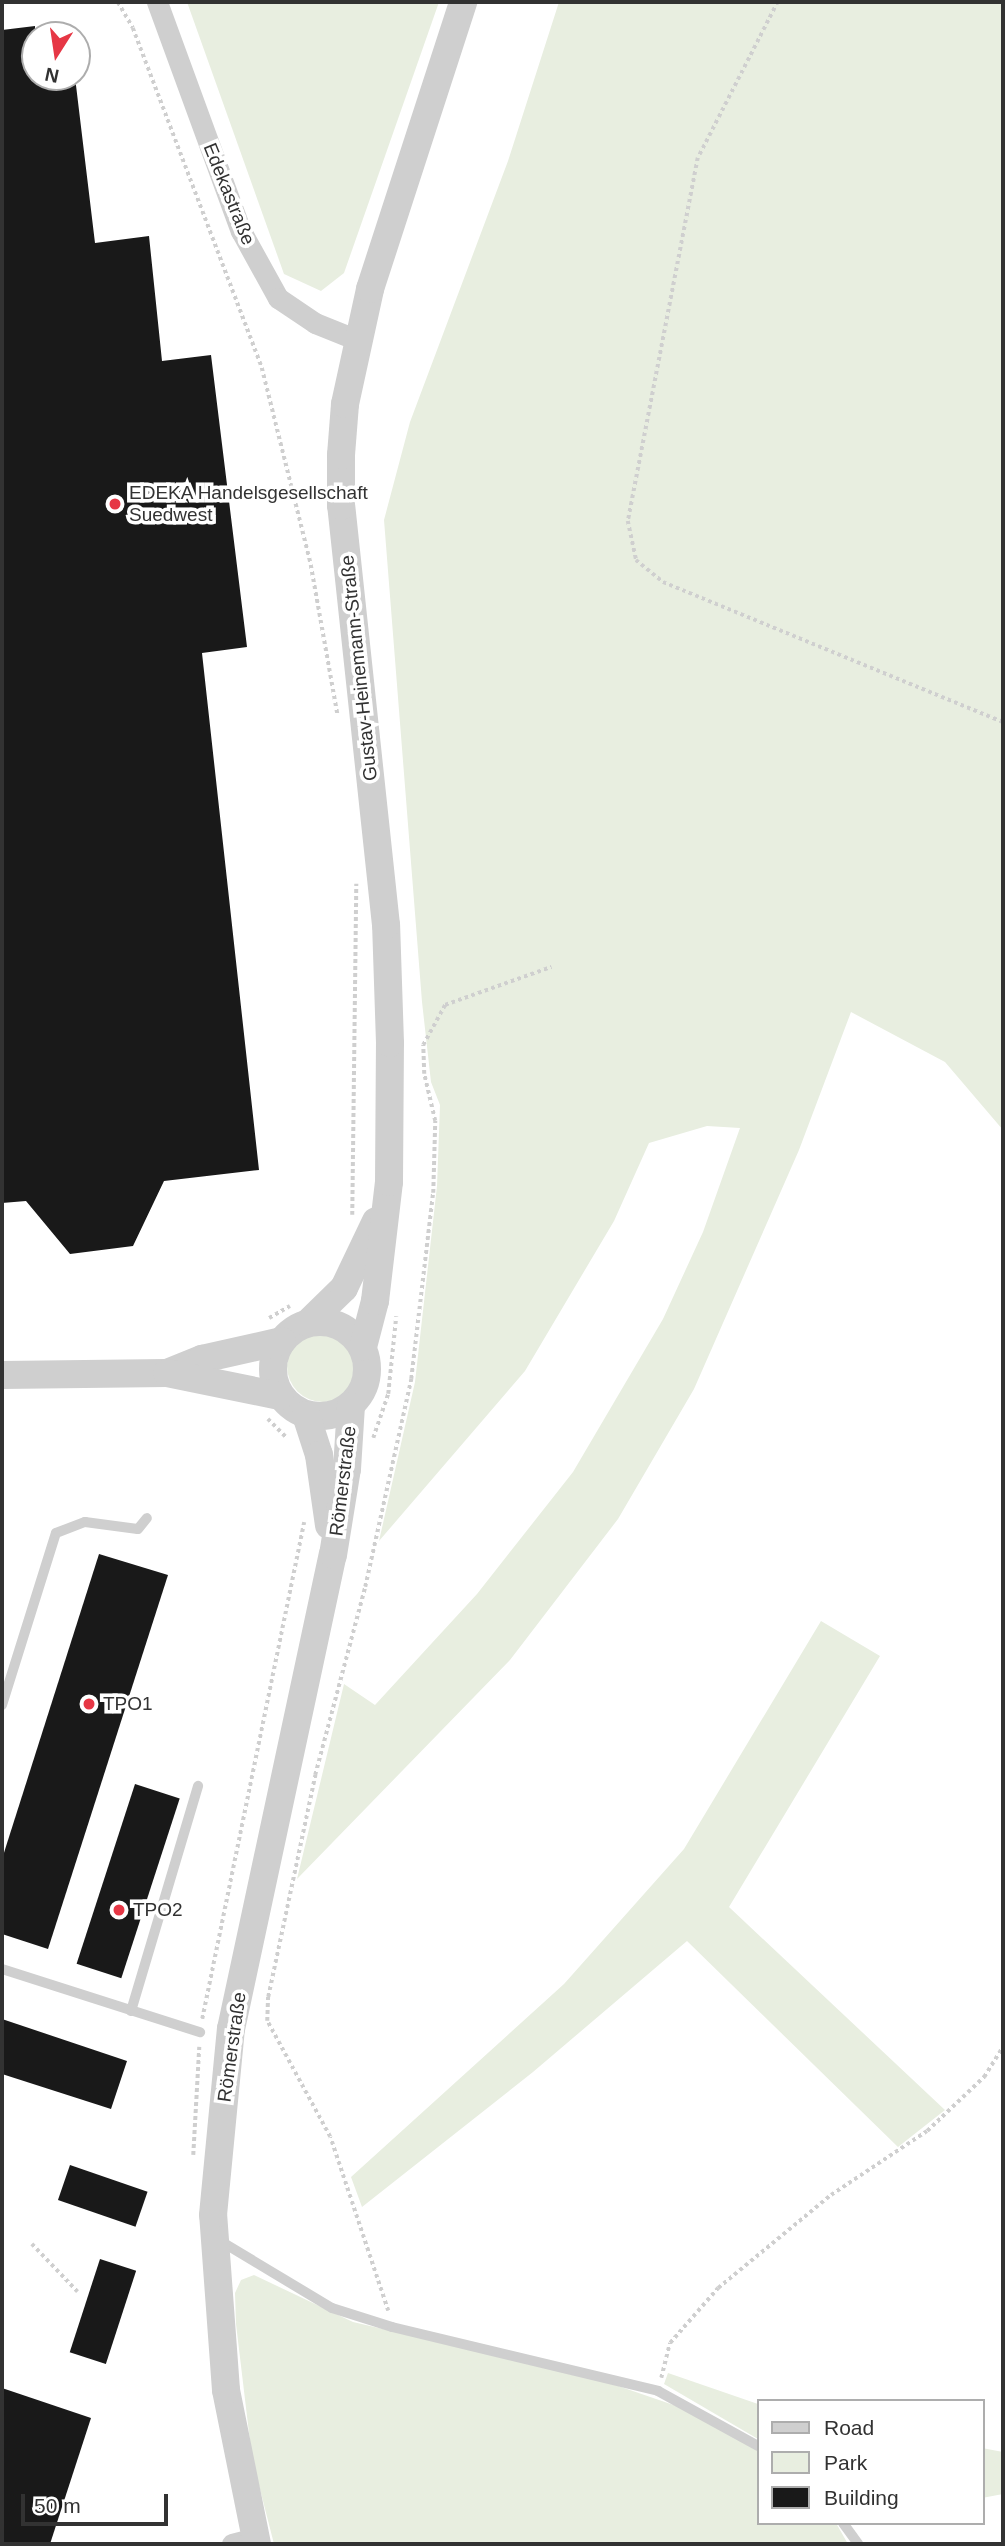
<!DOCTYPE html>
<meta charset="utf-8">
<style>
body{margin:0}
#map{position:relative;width:1005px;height:2546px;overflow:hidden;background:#fff;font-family:Arial,sans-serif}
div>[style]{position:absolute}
.green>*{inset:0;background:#e8eee0}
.round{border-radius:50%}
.building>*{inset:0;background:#191919;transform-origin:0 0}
.path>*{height:3.5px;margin-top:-1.75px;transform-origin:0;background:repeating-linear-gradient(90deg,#cfcfcf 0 3.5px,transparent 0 7px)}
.service>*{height:10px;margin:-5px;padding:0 5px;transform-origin:5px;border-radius:5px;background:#cfcfcf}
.minor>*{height:21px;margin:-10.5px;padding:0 10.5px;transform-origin:10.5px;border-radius:10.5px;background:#cfcfcf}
.tertiary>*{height:28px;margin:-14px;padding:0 14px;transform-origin:14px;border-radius:14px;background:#cfcfcf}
.tertiary>.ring{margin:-14px;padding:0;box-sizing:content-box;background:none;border:28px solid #cfcfcf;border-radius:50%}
.dots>*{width:19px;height:19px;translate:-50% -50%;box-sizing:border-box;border:4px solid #fff;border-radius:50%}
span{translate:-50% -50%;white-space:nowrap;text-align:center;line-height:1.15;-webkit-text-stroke:7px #fff;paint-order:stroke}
.street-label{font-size:19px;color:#323232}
.poi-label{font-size:19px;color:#323232}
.left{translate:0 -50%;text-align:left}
.frame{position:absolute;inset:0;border:4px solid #323232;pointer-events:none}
.legend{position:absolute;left:757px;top:2399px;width:228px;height:126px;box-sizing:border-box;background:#fff;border:2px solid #adadad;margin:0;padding:9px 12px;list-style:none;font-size:21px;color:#323232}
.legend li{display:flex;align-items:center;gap:14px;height:35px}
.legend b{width:35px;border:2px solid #adadad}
.north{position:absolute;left:21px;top:21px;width:70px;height:70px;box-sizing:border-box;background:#fff;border:2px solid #adadad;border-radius:50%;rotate:192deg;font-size:19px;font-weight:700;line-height:28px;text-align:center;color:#323232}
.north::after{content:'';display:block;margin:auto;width:24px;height:32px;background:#e63745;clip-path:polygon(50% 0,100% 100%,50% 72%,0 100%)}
.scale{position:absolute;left:21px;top:2494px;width:147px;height:32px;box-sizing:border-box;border:4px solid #323232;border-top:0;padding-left:9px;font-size:21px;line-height:24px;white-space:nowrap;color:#323232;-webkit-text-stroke:5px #fff;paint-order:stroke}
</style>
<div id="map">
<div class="green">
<div style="clip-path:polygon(187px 2px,439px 2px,344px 273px,321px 291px,284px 274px)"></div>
<div style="clip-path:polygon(559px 2px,1003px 2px,1003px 1130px,945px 1062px,851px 1012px,799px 1150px,694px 1389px,618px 1519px,510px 1660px,297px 1879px,344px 1684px,375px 1705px,477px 1594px,573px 1472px,663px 1319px,703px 1232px,740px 1128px,707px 1126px,649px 1143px,614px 1221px,525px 1371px,379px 1541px,415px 1382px,437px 1186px,440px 1105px,431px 1082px,422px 1002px,384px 520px,410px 422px,508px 161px)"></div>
<div class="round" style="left:287px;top:1330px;width:72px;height:72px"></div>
<div style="clip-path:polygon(821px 1621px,880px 1656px,729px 1907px,945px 2110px,898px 2147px,687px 1941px,533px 2072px,362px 2207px,351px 2177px,564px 1984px,684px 1849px)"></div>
<div style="clip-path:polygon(254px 2275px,353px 2322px,598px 2379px,688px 2410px,758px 2450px,758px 2523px,836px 2523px,848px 2544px,274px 2544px,252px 2458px,236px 2324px,235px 2293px,241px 2280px)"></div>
<div style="clip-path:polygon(668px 2373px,758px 2404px,758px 2439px,664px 2384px)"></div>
<div style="clip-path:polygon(982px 2448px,1003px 2452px,1003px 2494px,982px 2498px)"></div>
</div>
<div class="building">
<div style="clip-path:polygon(35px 26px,35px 77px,75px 77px,95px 243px,149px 236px,162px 361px,211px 355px,247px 647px,202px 653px,259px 1170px,164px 1181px,133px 1246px,70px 1254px,26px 1201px,2px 1203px,2px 30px)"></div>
<div style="clip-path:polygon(99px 1554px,168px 1575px,48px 1949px,2px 1934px,2px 1859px)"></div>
<div style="left:135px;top:1784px;width:47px;height:189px;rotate:18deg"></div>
<div style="clip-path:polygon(2px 2019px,127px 2061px,111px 2109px,2px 2074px)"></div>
<div style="left:70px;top:2165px;width:82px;height:37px;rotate:19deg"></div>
<div style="left:100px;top:2259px;width:38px;height:98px;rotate:18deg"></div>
<div style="clip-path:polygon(2px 2388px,91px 2418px,50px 2544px,2px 2544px)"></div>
</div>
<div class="path">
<div style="left:118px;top:2px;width:30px;rotate:60deg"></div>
<div style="left:133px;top:28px;width:364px;rotate:69.2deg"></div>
<div style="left:262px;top:368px;width:203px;rotate:76deg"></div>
<div style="left:311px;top:565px;width:153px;rotate:79.9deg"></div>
<div style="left:778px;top:2px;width:175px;rotate:117.1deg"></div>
<div style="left:698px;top:158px;width:370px;rotate:100.9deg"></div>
<div style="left:628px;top:521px;width:40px;rotate:78deg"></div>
<div style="left:636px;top:560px;width:35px;rotate:39deg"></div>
<div style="left:663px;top:582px;width:368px;rotate:22.4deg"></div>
<div style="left:352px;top:1215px;width:331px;rotate:-89.3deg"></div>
<div style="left:269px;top:1318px;width:24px;rotate:-30deg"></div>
<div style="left:268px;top:1419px;width:27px;rotate:45deg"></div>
<div style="left:373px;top:1438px;width:46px;rotate:-71.2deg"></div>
<div style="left:388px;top:1394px;width:78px;rotate:-84.1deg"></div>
<div style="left:202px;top:2019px;width:507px;rotate:-78.4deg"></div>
<div style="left:193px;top:2155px;width:108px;rotate:-86.8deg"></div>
<div style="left:32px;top:2244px;width:66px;rotate:46.2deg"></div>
<div style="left:388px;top:2311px;width:183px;rotate:-108.4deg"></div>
<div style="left:330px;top:2137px;width:132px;rotate:-118.5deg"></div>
<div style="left:267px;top:2021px;width:24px;rotate:-88deg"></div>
<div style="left:268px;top:1997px;width:227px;rotate:-78deg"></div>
<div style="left:315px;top:1775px;width:195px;rotate:-75.1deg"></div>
<div style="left:365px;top:1587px;width:213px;rotate:-77.5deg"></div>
<div style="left:411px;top:1379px;width:187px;rotate:-83.3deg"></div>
<div style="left:433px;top:1193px;width:72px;rotate:-88.4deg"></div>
<div style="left:435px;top:1121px;width:48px;rotate:-103.2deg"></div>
<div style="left:424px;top:1074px;width:29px;rotate:-92deg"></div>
<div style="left:423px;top:1045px;width:46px;rotate:-61.2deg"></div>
<div style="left:445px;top:1005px;width:113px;rotate:-19.7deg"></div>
<div style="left:661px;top:2378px;width:36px;rotate:-76deg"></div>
<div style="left:670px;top:2343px;width:73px;rotate:-48.9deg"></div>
<div style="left:718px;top:2288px;width:146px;rotate:-39.5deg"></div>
<div style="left:831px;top:2195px;width:115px;rotate:-33.7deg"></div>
<div style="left:927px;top:2131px;width:79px;rotate:-43.5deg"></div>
<div style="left:984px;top:2077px;width:36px;rotate:-58deg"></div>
</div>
<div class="service">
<div style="left:2px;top:1705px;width:180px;rotate:-72.6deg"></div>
<div style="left:56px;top:1533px;width:31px;rotate:-21deg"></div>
<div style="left:85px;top:1522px;width:53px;rotate:7.5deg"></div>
<div style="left:138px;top:1529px;width:14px;rotate:-51deg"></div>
<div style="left:2px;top:1969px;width:208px;rotate:17.7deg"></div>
<div style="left:131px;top:2011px;width:235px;rotate:-73.4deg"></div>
<div style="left:217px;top:2239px;width:134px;rotate:31deg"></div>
<div style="left:332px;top:2308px;width:63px;rotate:17.6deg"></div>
<div style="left:392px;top:2327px;width:274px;rotate:13.5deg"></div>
<div style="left:658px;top:2391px;width:114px;rotate:28.8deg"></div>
<div style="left:843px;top:2523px;width:26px;rotate:54deg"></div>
</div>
<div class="minor">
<div style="left:157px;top:2px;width:244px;rotate:69.9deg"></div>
<div style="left:241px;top:231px;width:77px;rotate:61.1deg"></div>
<div style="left:278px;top:298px;width:45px;rotate:34deg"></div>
<div style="left:315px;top:323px;width:45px;rotate:22deg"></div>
<div style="left:232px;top:2544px;width:24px;rotate:-15deg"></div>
</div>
<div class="tertiary">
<div class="ring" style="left:273px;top:1322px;width:66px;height:66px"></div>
<div style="left:308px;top:1323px;width:50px;rotate:-44.2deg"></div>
<div style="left:344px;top:1288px;width:74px;rotate:-64.5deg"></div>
<div style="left:363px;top:1347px;width:48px;rotate:-75.4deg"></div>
<div style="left:375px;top:1301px;width:120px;rotate:-83.3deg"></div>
<div style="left:389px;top:1182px;width:139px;rotate:-89.6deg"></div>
<div style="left:390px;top:1043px;width:118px;rotate:-91.9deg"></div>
<div style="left:386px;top:925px;width:421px;rotate:-96.1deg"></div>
<div style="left:341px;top:506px;width:51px;rotate:-90deg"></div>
<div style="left:341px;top:455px;width:51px;rotate:-85.5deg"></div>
<div style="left:345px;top:404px;width:118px;rotate:-77.7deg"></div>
<div style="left:370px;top:289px;width:302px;rotate:-72deg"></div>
<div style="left:167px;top:1373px;width:38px;rotate:-22deg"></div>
<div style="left:202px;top:1359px;width:82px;rotate:-12.7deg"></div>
<div style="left:2px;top:1375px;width:165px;rotate:-0.7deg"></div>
<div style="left:167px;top:1373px;width:115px;rotate:11.5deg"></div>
<div style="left:306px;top:1415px;width:42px;rotate:72deg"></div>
<div style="left:319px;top:1455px;width:71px;rotate:81.9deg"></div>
<div style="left:257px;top:2544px;width:157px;rotate:-101.4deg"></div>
<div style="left:226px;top:2390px;width:175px;rotate:-94.2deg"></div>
<div style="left:213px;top:2215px;width:187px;rotate:-84.5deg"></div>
<div style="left:231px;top:2029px;width:485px;rotate:-77.9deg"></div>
<div style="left:333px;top:1555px;width:87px;rotate:-80.8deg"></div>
<div style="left:347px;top:1469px;width:63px;rotate:-86.4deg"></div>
</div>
<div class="dots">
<div style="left:115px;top:504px;background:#e63745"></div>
<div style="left:89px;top:1704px;background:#e63745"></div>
<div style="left:119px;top:1910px;background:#e63745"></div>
</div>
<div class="street-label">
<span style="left:229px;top:194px;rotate:68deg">Edekastraße</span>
<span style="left:359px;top:668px;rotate:-96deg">Gustav-Heinemann-Straße</span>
<span style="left:343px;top:1481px;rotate:-83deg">Römerstraße</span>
<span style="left:232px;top:2047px;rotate:-82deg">Römerstraße</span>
</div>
<div class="poi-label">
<span class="left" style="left:129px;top:504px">EDEKA Handelsgesellschaft<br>Suedwest</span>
<span class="left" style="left:103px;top:1704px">TPO1</span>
<span class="left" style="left:133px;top:1910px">TPO2</span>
</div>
<div class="frame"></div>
<ul class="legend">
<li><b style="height:9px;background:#cfcfcf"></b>Road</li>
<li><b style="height:19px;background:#e8eee0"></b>Park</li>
<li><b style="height:19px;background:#191919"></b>Building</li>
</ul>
<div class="north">N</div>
<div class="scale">50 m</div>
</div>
